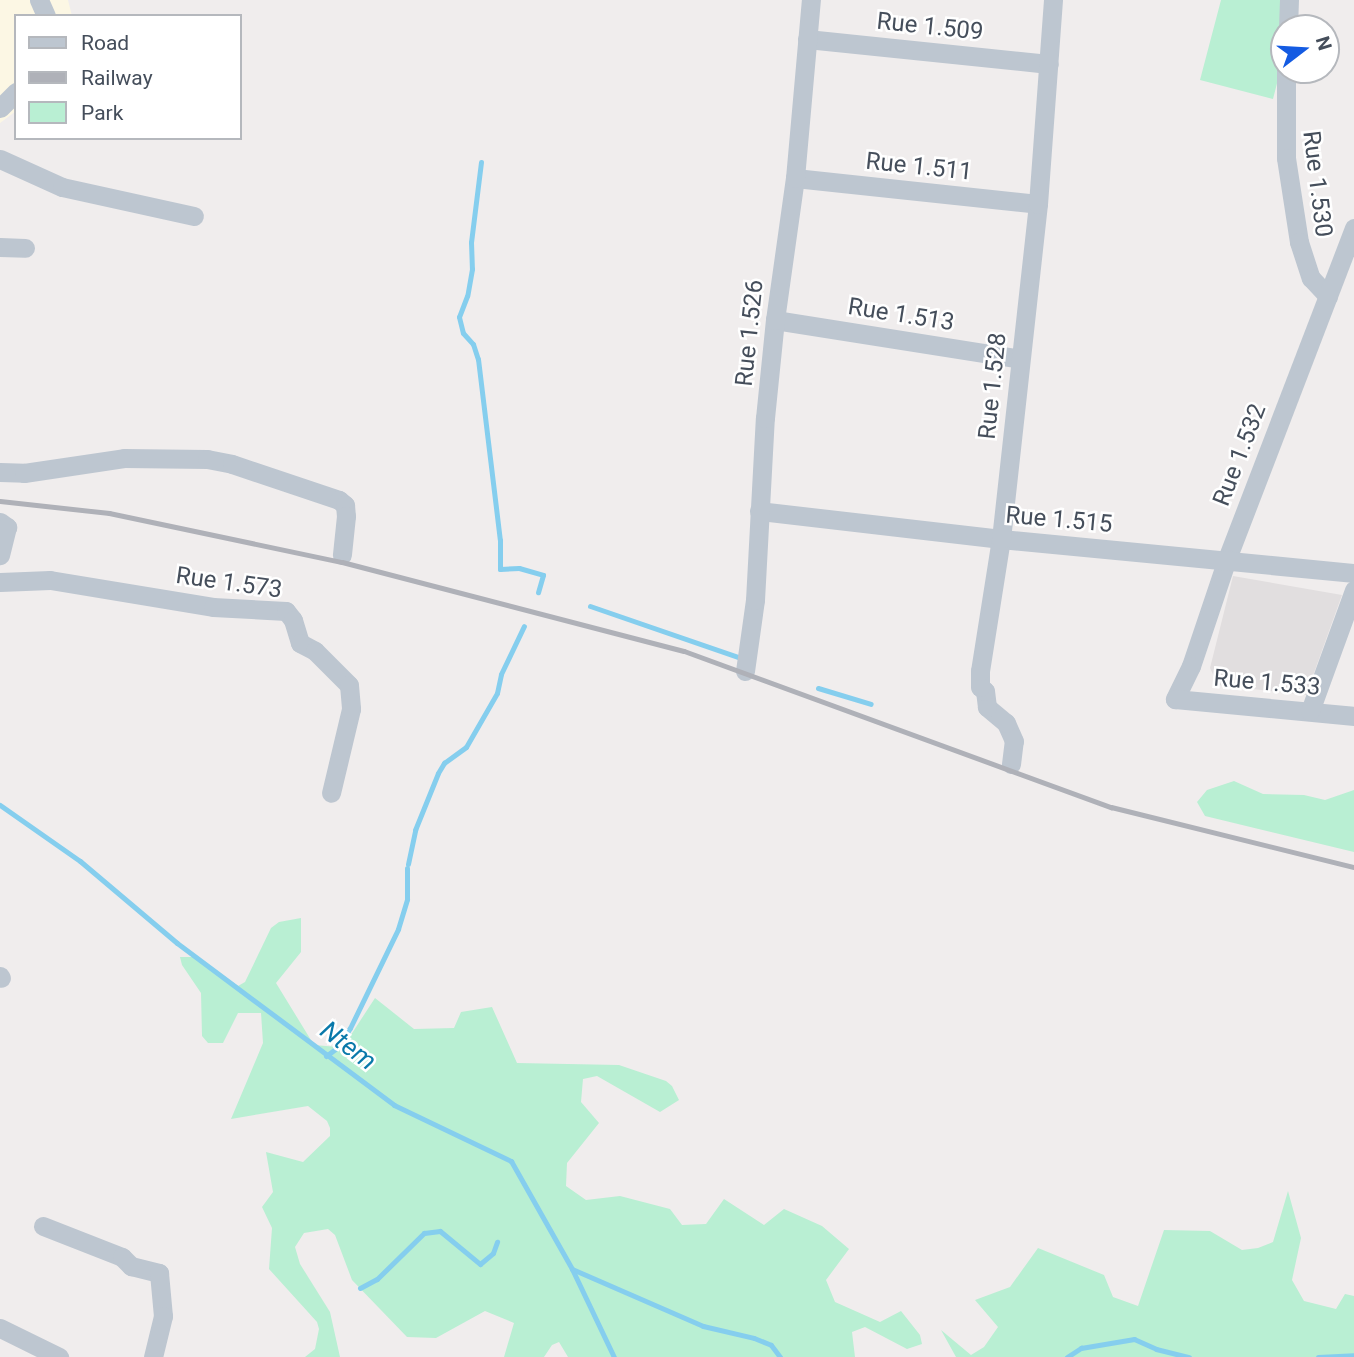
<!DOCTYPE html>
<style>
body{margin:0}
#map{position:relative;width:1354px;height:1357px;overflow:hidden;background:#f0eded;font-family:Roboto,sans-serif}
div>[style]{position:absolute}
.commercial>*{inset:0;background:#fcf7e4}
.education>*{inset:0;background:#e1dedf}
.green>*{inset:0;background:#b9efd3}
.stream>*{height:5px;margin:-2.5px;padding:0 2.5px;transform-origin:2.5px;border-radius:2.5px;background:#85ceee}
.street>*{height:19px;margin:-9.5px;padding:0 9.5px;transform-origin:9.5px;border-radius:9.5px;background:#bdc6d0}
.rail>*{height:5px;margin:-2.5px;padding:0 2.5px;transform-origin:2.5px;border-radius:2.5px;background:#afb1b8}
span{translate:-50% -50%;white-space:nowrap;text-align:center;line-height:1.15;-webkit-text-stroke:5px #fff;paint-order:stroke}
.street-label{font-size:24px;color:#454e5b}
.water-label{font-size:26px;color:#0979aa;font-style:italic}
.legend{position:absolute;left:14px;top:14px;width:228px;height:126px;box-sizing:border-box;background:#fff;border:2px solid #b5b8bd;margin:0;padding:9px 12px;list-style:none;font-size:21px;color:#454e5b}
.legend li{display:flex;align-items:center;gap:14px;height:35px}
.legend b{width:35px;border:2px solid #b5b8bd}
.north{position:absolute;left:1270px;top:14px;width:70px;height:70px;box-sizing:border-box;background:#fff;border:2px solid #b5b8bd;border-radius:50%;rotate:73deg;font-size:19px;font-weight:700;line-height:28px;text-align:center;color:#454e5b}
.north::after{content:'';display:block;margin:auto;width:24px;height:32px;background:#145be2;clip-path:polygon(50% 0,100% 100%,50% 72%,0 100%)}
</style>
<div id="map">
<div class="commercial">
<div style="clip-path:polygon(0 0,68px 0,72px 16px,16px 16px,16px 111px,0 123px)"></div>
</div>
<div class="education">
<div style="clip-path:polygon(1233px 576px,1342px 595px,1306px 695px,1218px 685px,1210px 668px)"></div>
</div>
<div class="green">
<div style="clip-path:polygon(1221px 0,1299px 0,1284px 28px,1284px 56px,1273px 99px,1200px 80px)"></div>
<div style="clip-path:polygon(1234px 781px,1263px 794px,1304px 795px,1325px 800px,1354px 790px,1354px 852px,1205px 816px,1197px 802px,1207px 790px)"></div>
<div style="clip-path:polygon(301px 918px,301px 952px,276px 983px,314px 1045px,338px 1047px,345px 1044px,375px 998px,414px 1029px,454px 1028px,461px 1012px,492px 1007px,517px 1063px,619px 1065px,666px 1081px,672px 1086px,679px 1100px,660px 1112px,597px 1076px,583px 1079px,581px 1102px,599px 1123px,567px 1163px,566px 1186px,586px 1200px,620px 1196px,670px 1209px,682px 1225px,706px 1224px,724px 1199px,764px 1225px,784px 1209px,822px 1226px,849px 1249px,826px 1280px,835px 1302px,880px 1322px,901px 1311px,920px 1335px,922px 1344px,907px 1349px,865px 1327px,852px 1332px,855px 1357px,568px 1357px,559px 1342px,552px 1345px,544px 1357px,504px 1357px,514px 1323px,485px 1311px,436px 1338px,407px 1337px,352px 1280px,335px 1235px,328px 1229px,304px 1233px,295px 1247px,300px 1264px,330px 1312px,340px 1357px,305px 1357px,315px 1349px,319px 1329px,317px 1322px,269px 1269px,272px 1228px,262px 1207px,273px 1192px,266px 1152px,303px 1162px,330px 1136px,330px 1128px,327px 1121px,308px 1106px,231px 1119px,263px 1043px,261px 1013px,238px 1013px,223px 1043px,208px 1043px,202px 1036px,201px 993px,182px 965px,180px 957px,196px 957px,238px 986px,245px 982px,271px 928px,279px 922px)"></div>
<div style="clip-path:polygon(1288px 1191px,1301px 1238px,1292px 1280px,1304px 1301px,1336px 1309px,1345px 1294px,1354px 1296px,1354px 1357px,956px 1357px,941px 1330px,971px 1355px,984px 1347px,998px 1327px,975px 1300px,1010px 1287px,1038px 1248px,1104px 1275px,1113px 1297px,1138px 1306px,1164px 1230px,1210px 1231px,1242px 1250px,1258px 1248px,1273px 1242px)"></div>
</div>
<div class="stream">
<div style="left:481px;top:162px;width:81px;rotate:97.1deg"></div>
<div style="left:471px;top:242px;width:27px;rotate:88deg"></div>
<div style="left:472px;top:269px;width:27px;rotate:100deg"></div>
<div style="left:467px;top:296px;width:22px;rotate:111deg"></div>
<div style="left:459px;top:317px;width:16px;rotate:76deg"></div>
<div style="left:463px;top:333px;width:15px;rotate:48deg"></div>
<div style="left:473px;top:344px;width:16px;rotate:72deg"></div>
<div style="left:478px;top:359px;width:182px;rotate:83.1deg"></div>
<div style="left:500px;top:540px;width:29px;rotate:90deg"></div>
<div style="left:500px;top:569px;width:19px;rotate:-3deg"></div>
<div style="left:519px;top:568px;width:25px;rotate:16deg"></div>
<div style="left:543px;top:575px;width:18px;rotate:106deg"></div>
<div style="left:590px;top:606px;width:160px;rotate:19deg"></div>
<div style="left:818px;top:688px;width:55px;rotate:16.8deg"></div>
<div style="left:0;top:805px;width:98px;rotate:35deg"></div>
<div style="left:80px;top:861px;width:127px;rotate:40.2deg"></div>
<div style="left:177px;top:943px;width:271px;rotate:36.7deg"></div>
<div style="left:394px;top:1105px;width:130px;rotate:25.6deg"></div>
<div style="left:511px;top:1161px;width:124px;rotate:60.5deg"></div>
<div style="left:572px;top:1269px;width:98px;rotate:64.5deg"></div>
<div style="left:408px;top:864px;width:35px;rotate:-78deg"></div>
<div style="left:415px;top:830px;width:61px;rotate:-68deg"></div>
<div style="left:438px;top:773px;width:12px;rotate:-59deg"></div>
<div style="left:444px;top:763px;width:27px;rotate:-36deg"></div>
<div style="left:466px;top:747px;width:62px;rotate:-60.1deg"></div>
<div style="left:497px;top:693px;width:19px;rotate:-78deg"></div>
<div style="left:501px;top:674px;width:53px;rotate:-64.4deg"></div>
<div style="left:326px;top:1056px;width:15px;rotate:-37deg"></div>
<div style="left:338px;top:1047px;width:22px;rotate:-58deg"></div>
<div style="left:350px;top:1028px;width:110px;rotate:-64.1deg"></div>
<div style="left:398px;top:929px;width:31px;rotate:-73deg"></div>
<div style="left:407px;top:899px;width:31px;rotate:-90deg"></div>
<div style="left:572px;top:1269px;width:143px;rotate:23.5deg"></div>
<div style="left:703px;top:1326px;width:52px;rotate:13.2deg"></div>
<div style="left:754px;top:1338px;width:18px;rotate:22deg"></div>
<div style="left:771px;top:1345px;width:15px;rotate:53deg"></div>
<div style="left:360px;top:1288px;width:19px;rotate:-28deg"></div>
<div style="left:377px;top:1279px;width:66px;rotate:-44.4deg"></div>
<div style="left:424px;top:1233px;width:16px;rotate:-7deg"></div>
<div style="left:440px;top:1231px;width:52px;rotate:39.5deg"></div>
<div style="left:480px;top:1264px;width:17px;rotate:-40deg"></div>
<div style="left:493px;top:1253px;width:12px;rotate:-70deg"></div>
<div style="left:1067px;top:1357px;width:17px;rotate:-33deg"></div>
<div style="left:1081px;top:1348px;width:54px;rotate:-9.6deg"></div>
<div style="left:1134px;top:1339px;width:24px;rotate:24deg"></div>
<div style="left:1156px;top:1349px;width:34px;rotate:14deg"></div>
<div style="left:1318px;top:1357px;width:36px;rotate:-3deg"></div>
</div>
<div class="street">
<div style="left:39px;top:0;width:17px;rotate:66deg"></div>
<div style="left:1288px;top:28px;width:28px;rotate:-88deg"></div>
<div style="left:807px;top:39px;width:243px;rotate:5.9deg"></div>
<div style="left:1286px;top:70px;width:88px;rotate:90deg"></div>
<div style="left:1286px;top:158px;width:85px;rotate:81.2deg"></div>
<div style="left:1299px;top:242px;width:38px;rotate:72deg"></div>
<div style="left:1311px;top:278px;width:25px;rotate:47deg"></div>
<div style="left:0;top:108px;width:23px;rotate:-45deg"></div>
<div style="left:0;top:159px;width:68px;rotate:24.3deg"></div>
<div style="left:62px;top:187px;width:135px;rotate:12.4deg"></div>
<div style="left:795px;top:178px;width:244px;rotate:6.1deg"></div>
<div style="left:1354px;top:228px;width:355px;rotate:111deg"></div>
<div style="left:1227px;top:559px;width:113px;rotate:108.6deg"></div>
<div style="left:1191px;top:666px;width:37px;rotate:116deg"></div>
<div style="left:1175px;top:699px;width:180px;rotate:5.4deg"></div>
<div style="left:0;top:247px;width:25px;rotate:2deg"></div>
<div style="left:775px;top:320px;width:248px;rotate:9deg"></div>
<div style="left:0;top:472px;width:24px;rotate:2deg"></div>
<div style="left:24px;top:473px;width:101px;rotate:-8.5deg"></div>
<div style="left:124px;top:458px;width:83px;rotate:0.7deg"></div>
<div style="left:207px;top:459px;width:25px;rotate:11deg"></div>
<div style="left:232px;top:464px;width:113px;rotate:18.6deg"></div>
<div style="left:339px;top:500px;width:8px;rotate:40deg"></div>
<div style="left:345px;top:505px;width:11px;rotate:85deg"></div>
<div style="left:346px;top:516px;width:39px;rotate:96deg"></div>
<div style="left:759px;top:511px;width:244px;rotate:6.6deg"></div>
<div style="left:1001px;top:539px;width:355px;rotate:5.5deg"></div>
<div style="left:0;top:522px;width:9px;rotate:36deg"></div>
<div style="left:7px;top:527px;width:29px;rotate:104deg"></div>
<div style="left:0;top:582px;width:50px;rotate:-2.3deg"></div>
<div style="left:50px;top:580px;width:165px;rotate:9.4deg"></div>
<div style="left:213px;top:607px;width:73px;rotate:3.1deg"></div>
<div style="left:286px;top:611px;width:11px;rotate:52deg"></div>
<div style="left:293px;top:620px;width:24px;rotate:73deg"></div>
<div style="left:300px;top:643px;width:17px;rotate:28deg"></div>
<div style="left:315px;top:651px;width:48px;rotate:45deg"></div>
<div style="left:349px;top:685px;width:24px;rotate:85deg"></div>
<div style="left:351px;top:709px;width:86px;rotate:103.4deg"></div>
<div style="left:745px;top:671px;width:72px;rotate:-82deg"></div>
<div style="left:755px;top:600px;width:182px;rotate:-86.9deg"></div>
<div style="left:765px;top:418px;width:99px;rotate:-84.2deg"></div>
<div style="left:775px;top:320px;width:143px;rotate:-82deg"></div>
<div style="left:795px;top:178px;width:179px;rotate:-84.9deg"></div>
<div style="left:1310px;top:711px;width:129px;rotate:-70deg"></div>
<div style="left:1011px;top:764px;width:23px;rotate:-83deg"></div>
<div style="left:1014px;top:741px;width:20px;rotate:-114deg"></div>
<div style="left:1006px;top:723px;width:25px;rotate:-140deg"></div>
<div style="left:987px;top:707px;width:16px;rotate:-97deg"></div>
<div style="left:985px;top:691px;width:6px;rotate:-141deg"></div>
<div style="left:980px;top:687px;width:16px;rotate:-90deg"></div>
<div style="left:980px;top:671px;width:134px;rotate:-81deg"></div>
<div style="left:1001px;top:539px;width:337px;rotate:-83.7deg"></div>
<div style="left:1038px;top:204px;width:205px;rotate:-85.8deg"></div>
<div style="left:0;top:976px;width:2px;rotate:63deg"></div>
<div style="left:43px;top:1226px;width:85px;rotate:21.4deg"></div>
<div style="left:122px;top:1257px;width:13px;rotate:45deg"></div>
<div style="left:131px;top:1266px;width:29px;rotate:14deg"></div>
<div style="left:159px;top:1273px;width:43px;rotate:84.7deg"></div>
<div style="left:163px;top:1316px;width:42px;rotate:103.7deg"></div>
<div style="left:0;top:1328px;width:66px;rotate:26.2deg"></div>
</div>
<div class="rail">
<div style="left:0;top:501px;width:110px;rotate:6.3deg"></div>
<div style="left:109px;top:513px;width:238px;rotate:11.9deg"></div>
<div style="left:342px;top:562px;width:353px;rotate:14.6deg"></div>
<div style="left:684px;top:651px;width:455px;rotate:20.1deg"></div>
<div style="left:1111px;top:807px;width:250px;rotate:13.9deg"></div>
</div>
<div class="street-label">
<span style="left:930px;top:27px;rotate:6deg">Rue 1.509</span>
<span style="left:919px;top:167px;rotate:6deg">Rue 1.511</span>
<span style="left:1317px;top:184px;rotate:83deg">Rue 1.530</span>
<span style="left:901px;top:315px;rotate:9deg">Rue 1.513</span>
<span style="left:750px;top:333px;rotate:-84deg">Rue 1.526</span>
<span style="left:993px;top:386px;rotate:-84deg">Rue 1.528</span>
<span style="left:1240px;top:455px;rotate:-69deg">Rue 1.532</span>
<span style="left:1059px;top:520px;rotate:5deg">Rue 1.515</span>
<span style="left:229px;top:583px;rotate:8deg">Rue 1.573</span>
<span style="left:1267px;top:683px;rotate:5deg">Rue 1.533</span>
</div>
<div class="water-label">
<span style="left:348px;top:1046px;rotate:37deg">Ntem</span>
</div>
<ul class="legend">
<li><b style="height:9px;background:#bdc6d0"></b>Road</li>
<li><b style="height:9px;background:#afb1b8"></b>Railway</li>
<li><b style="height:19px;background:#b9efd3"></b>Park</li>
</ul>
<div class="north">N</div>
</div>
